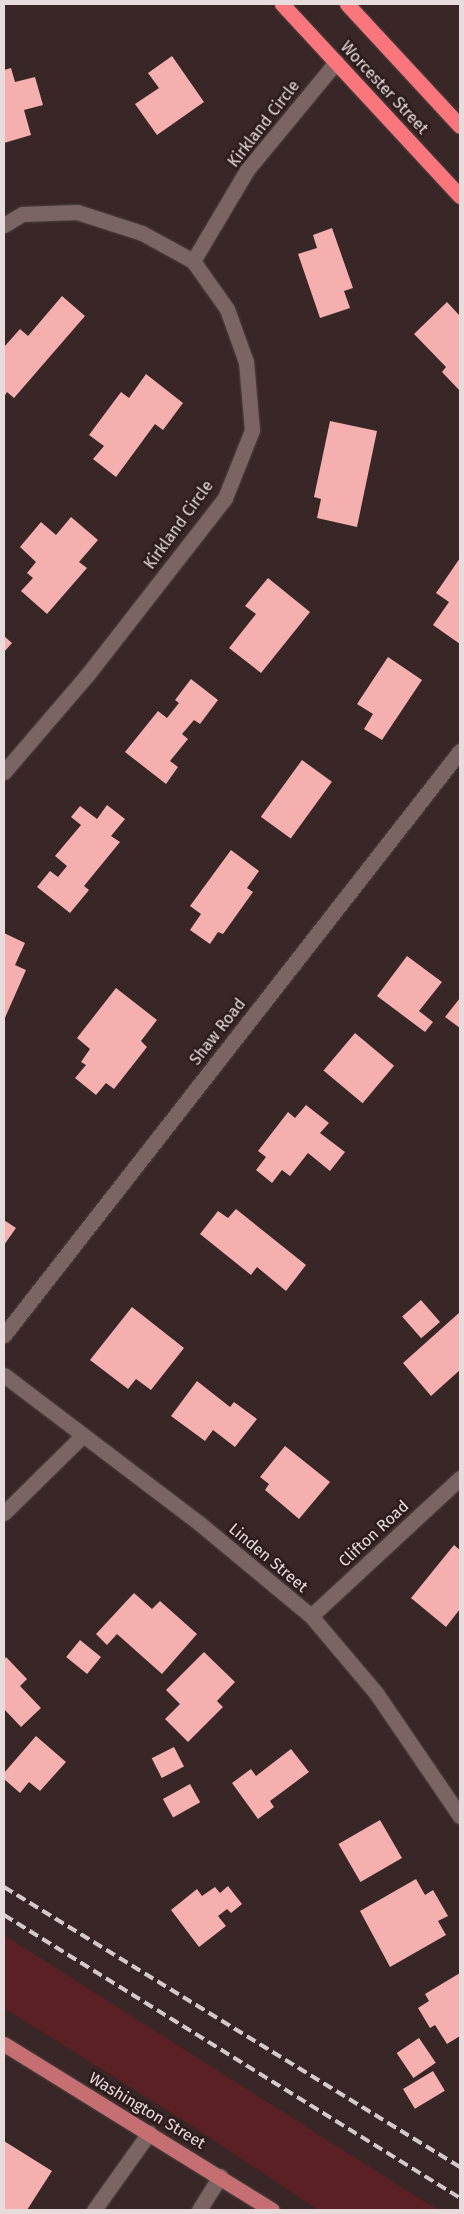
<!DOCTYPE html>
<style>
body{margin:0}
#map{position:relative;width:464px;height:2214px;overflow:hidden;background:#392626;font-family:"Fira Sans",sans-serif}
div>[style]{position:absolute}
.green>*{inset:0;background:#5a2025}
.building>*{inset:0;background:#f5afaf;transform-origin:0 0}
.roads{filter:drop-shadow(0 0 1px #534444) drop-shadow(0 0 1px #534444)}
.lane>*{height:15px;margin:-7.5px;padding:0 7.5px;transform-origin:7.5px;border-radius:7.5px;background:#7a6464}
.street>*{height:15px;margin:-7.5px;padding:0 7.5px;transform-origin:7.5px;border-radius:7.5px;background:#7a6464}
.secondary>*{height:15px;margin:-7.5px;padding:0 7.5px;transform-origin:7.5px;border-radius:7.5px;background:#7a6464}
.primary>*{height:15px;margin:-7.5px;padding:0 7.5px;transform-origin:7.5px;border-radius:7.5px;background:#c66f73}
.highway>*{height:15px;margin:-7.5px;padding:0 7.5px;transform-origin:7.5px;border-radius:7.5px;background:#f9767d}
.rail>*{height:4px;margin-top:-2px;transform-origin:0;background:repeating-linear-gradient(90deg,#d5c8c8 0 10px,transparent 0 15px)}
span{translate:-50% -50%;white-space:nowrap;text-align:center;line-height:1.15;-webkit-text-stroke:5px #2e1c1c;paint-order:stroke}
.street-label{font-size:16px;color:#e8dbdb}
.frame{position:absolute;inset:0;border:5px solid #e8dbdb;pointer-events:none}
</style>
<div id="map">
<div class="green">
<div style="clip-path:polygon(4px 1935px,417px 2197px,439px 2210px,318px 2210px,186px 2122px,4px 2008px)"></div>
</div>
<div class="building">
<div style="clip-path:polygon(172px 56px,204px 102px,157px 135px,135px 104px,159px 88px,148px 73px)"></div>
<div style="clip-path:polygon(11px 68px,15px 82px,35px 77px,43px 105px,24px 110px,31px 135px,4px 143px,4px 70px)"></div>
<div style="clip-path:polygon(332px 228px,353px 288px,344px 291px,350px 308px,320px 318px,298px 254px,317px 248px,313px 235px)"></div>
<div style="clip-path:polygon(62px 296px,85px 316px,14px 398px,7px 392px,4px 397px,4px 347px,20px 329px,28px 336px)"></div>
<div style="clip-path:polygon(447px 302px,460px 316px,460px 391px,442px 372px,446px 367px,414px 334px)"></div>
<div style="clip-path:polygon(146px 374px,183px 403px,163px 430px,155px 424px,116px 477px,93px 459px,104px 446px,89px 435px,121px 392px,129px 398px)"></div>
<div style="clip-path:polygon(330px 421px,377px 431px,357px 527px,317px 518px,321px 499px,314px 497px)"></div>
<div style="clip-path:polygon(71px 517px,98px 540px,79px 562px,87px 568px,47px 614px,21px 591px,33px 578px,27px 573px,36px 562px,20px 547px,41px 522px,56px 535px)"></div>
<div style="clip-path:polygon(460px 558px,460px 644px,433px 625px,449px 602px,436px 593px)"></div>
<div style="clip-path:polygon(268px 578px,310px 612px,261px 673px,229px 648px,256px 614px,245px 606px)"></div>
<div style="clip-path:polygon(4px 636px,12px 643px,4px 652px)"></div>
<div style="clip-path:polygon(388px 657px,422px 680px,382px 740px,364px 729px,373px 714px,357px 704px)"></div>
<div style="clip-path:polygon(191px 679px,218px 700px,200px 724px,194px 720px,182px 734px,188px 739px,170px 761px,178px 767px,166px 784px,125px 752px,158px 711px,167px 718px,179px 703px,175px 700px)"></div>
<div style="left:302px;top:760px;width:37px;height:70px;rotate:36deg"></div>
<div style="clip-path:polygon(107px 805px,125px 819px,111px 836px,120px 842px,84px 886px,89px 890px,70px 913px,37px 887px,50px 871px,58px 877px,67px 866px,55px 856px,81px 825px,71px 817px,80px 806px,97px 819px)"></div>
<div style="clip-path:polygon(231px 850px,259px 871px,247px 888px,253px 892px,223px 934px,218px 932px,210px 944px,190px 930px,201px 914px,190px 906px)"></div>
<div style="clip-path:polygon(4px 933px,25px 943px,15px 965px,26px 970px,4px 1020px)"></div>
<div style="clip-path:polygon(407px 956px,442px 982px,419px 1011px,433px 1022px,425px 1032px,377px 996px)"></div>
<div style="clip-path:polygon(116px 988px,157px 1020px,141px 1041px,147px 1047px,114px 1089px,106px 1083px,96px 1095px,75px 1078px,86px 1065px,81px 1062px,90px 1049px,77px 1038px)"></div>
<div style="clip-path:polygon(460px 998px,460px 1028px,445px 1017px)"></div>
<div style="left:355px;top:1033px;width:51px;height:49px;rotate:40deg"></div>
<div style="clip-path:polygon(306px 1105px,329px 1123px,320px 1133px,345px 1152px,330px 1171px,308px 1153px,290px 1176px,282px 1170px,272px 1183px,256px 1170px,266px 1157px,258px 1151px,288px 1112px,295px 1118px)"></div>
<div style="clip-path:polygon(236px 1209px,306px 1265px,286px 1291px,257px 1267px,251px 1275px,200px 1234px,218px 1211px,228px 1218px)"></div>
<div style="clip-path:polygon(4px 1220px,16px 1228px,4px 1245px)"></div>
<div style="left:421px;top:1300px;width:29px;height:25px;rotate:49deg"></div>
<div style="clip-path:polygon(132px 1307px,184px 1348px,151px 1390px,136px 1379px,128px 1389px,90px 1360px)"></div>
<div style="clip-path:polygon(460px 1312px,460px 1370px,431px 1396px,403px 1363px)"></div>
<div style="clip-path:polygon(197px 1381px,230px 1407px,234px 1402px,257px 1419px,235px 1447px,213px 1430px,205px 1441px,171px 1416px)"></div>
<div style="clip-path:polygon(285px 1446px,330px 1482px,299px 1519px,265px 1490px,269px 1484px,260px 1477px)"></div>
<div style="clip-path:polygon(454px 1545px,460px 1550px,460px 1609px,446px 1627px,411px 1598px)"></div>
<div style="clip-path:polygon(134px 1593px,152px 1609px,160px 1601px,197px 1634px,162px 1674px,117px 1634px,107px 1645px,96px 1634px)"></div>
<div style="left:80px;top:1640px;width:27px;height:22px;rotate:39deg"></div>
<div style="clip-path:polygon(204px 1652px,235px 1682px,217px 1701px,223px 1707px,188px 1742px,165px 1719px,180px 1704px,166px 1690px)"></div>
<div style="clip-path:polygon(6px 1657px,27px 1679px,20px 1686px,41px 1708px,21px 1727px,4px 1709px,4px 1660px)"></div>
<div style="clip-path:polygon(36px 1736px,66px 1762px,40px 1791px,29px 1782px,20px 1793px,4px 1779px,4px 1773px)"></div>
<div style="left:174px;top:1747px;width:22px;height:25px;rotate:63deg"></div>
<div style="clip-path:polygon(291px 1749px,309px 1772px,270px 1801px,274px 1807px,258px 1819px,232px 1783px,251px 1769px,256px 1776px)"></div>
<div style="left:190px;top:1784px;width:21px;height:31px;rotate:61deg"></div>
<div style="left:380px;top:1820px;width:44px;height:48px;rotate:60deg"></div>
<div style="clip-path:polygon(416px 1879px,425px 1895px,433px 1890px,448px 1916px,438px 1921px,446px 1935px,390px 1967px,360px 1911px)"></div>
<div style="clip-path:polygon(228px 1886px,242px 1904px,231px 1913px,227px 1909px,218px 1916px,226px 1926px,199px 1947px,171px 1910px,197px 1889px,202px 1896px,215px 1887px,220px 1893px)"></div>
<div style="clip-path:polygon(460px 1973px,460px 2036px,447px 2044px,435px 2025px,430px 2028px,418px 2008px,429px 2001px,425px 1994px)"></div>
<div style="left:419px;top:2038px;width:30px;height:27px;rotate:56deg"></div>
<div style="left:433px;top:2071px;width:23px;height:35px;rotate:59deg"></div>
<div style="clip-path:polygon(4px 2141px,52px 2171px,27px 2210px,4px 2210px)"></div>
</div>
<div class="roads">
<div class="lane">
<div style="left:94px;top:2210px;width:95px;rotate:-54.5deg"></div>
<div style="left:199px;top:2210px;width:40px;rotate:-58deg"></div>
</div>
<div class="street">
<div style="left:4px;top:225px;width:21px;rotate:-31deg"></div>
<div style="left:22px;top:214px;width:55px;rotate:-2.1deg"></div>
<div style="left:77px;top:212px;width:68px;rotate:17.9deg"></div>
<div style="left:142px;top:233px;width:58px;rotate:28.8deg"></div>
<div style="left:193px;top:261px;width:106px;rotate:-59.3deg"></div>
<div style="left:247px;top:170px;width:140px;rotate:-50.5deg"></div>
<div style="left:4px;top:772px;width:129px;rotate:-49.4deg"></div>
<div style="left:88px;top:674px;width:223px;rotate:-52.1deg"></div>
<div style="left:225px;top:498px;width:73px;rotate:-68.3deg"></div>
<div style="left:252px;top:430px;width:68px;rotate:-95deg"></div>
<div style="left:246px;top:362px;width:56px;rotate:-109.7deg"></div>
<div style="left:227px;top:309px;width:59px;rotate:-125.3deg"></div>
<div style="left:4px;top:1335px;width:741px;rotate:-52.02deg"></div>
<div style="left:4px;top:1513px;width:111px;rotate:-44.6deg"></div>
<div style="left:311px;top:1616px;width:203px;rotate:-42.8deg"></div>
</div>
<div class="secondary">
<div style="left:4px;top:1375px;width:245px;rotate:37.2deg"></div>
<div style="left:199px;top:1523px;width:146px;rotate:39.7deg"></div>
<div style="left:311px;top:1616px;width:101px;rotate:49.8deg"></div>
<div style="left:376px;top:1693px;width:149px;rotate:55.7deg"></div>
</div>
<div class="primary">
<div style="left:4px;top:2044px;width:315px;rotate:31.8deg"></div>
</div>
<div class="highway">
<div style="left:282px;top:4px;width:262px;rotate:47.2deg"></div>
<div style="left:347px;top:4px;width:166px;rotate:47.2deg"></div>
</div>
</div>
<div class="rail">
<div style="left:4px;top:1887px;width:535px;rotate:31.55deg"></div>
<div style="left:4px;top:1915px;width:537px;rotate:31.82deg"></div>
</div>
<div class="street-label">
<span style="left:384px;top:88px;rotate:47deg">Worcester Street</span>
<span style="left:264px;top:124px;rotate:-52deg">Kirkland Circle</span>
<span style="left:179px;top:525px;rotate:-54deg">Kirkland Circle</span>
<span style="left:218px;top:1032px;rotate:-52deg">Shaw Road</span>
<span style="left:374px;top:1534px;rotate:-43deg">Clifton Road</span>
<span style="left:268px;top:1558px;rotate:40deg">Linden Street</span>
<span style="left:147px;top:2111px;rotate:31deg">Washington Street</span>
</div>
<div class="frame"></div>
</div>
